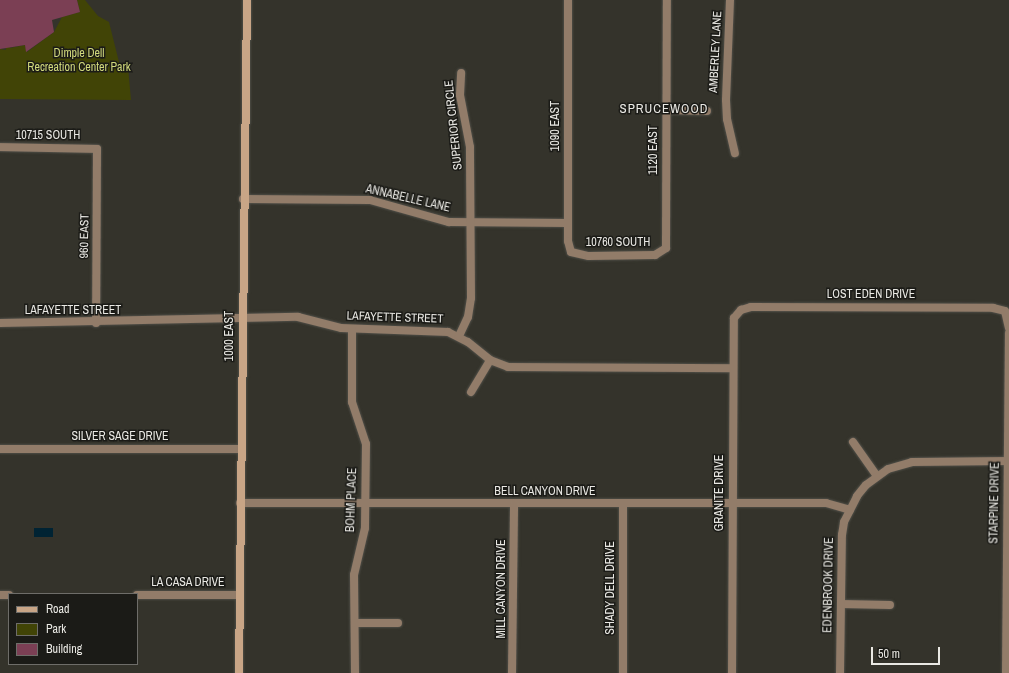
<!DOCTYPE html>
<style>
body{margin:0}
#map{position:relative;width:1009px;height:673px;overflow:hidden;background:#34332b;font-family:"Archivo Narrow",sans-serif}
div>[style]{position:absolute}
.green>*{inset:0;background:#414406}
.water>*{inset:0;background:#002333;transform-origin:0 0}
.building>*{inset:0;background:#7b3f54}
.roads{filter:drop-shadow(0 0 1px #515049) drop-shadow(0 0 1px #515049)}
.street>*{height:8px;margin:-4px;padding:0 4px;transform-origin:4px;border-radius:4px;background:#927c69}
.secondary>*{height:8px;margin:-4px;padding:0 4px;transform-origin:4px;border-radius:4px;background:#c8a586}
span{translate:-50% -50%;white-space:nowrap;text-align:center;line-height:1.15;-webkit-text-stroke:3px #1b1b17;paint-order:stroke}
.street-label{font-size:12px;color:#eae9e4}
.park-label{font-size:12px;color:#d1d97c}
.neighbourhood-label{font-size:13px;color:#eae9e4;letter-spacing:1px}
.legend{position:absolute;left:8px;top:593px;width:130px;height:72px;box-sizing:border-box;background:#1b1b17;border:1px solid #6e6d69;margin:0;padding:5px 7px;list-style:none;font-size:12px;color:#eae9e4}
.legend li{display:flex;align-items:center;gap:8px;height:20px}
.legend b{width:20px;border:1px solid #6e6d69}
.scale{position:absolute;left:871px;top:647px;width:69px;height:18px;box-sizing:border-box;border:2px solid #eae9e4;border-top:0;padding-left:5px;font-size:12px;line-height:14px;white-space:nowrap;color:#eae9e4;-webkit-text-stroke:3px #1b1b17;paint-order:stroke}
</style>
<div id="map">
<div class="green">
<div style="clip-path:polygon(77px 0,85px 0,98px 16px,109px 22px,120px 66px,128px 67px,131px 100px,0 99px,0 49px,6px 50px,5px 44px,9px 43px,10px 48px,25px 45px,27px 52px,54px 32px,62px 17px,80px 12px)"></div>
</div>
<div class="water">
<div style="left:34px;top:528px;width:19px;height:9px"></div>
</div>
<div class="building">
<div style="clip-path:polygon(0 0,77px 0,80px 12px,52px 20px,54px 32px,26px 52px,25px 45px,0 49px)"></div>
</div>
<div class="roads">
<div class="street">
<div style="left:568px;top:0;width:241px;rotate:90deg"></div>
<div style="left:568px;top:241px;width:11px;rotate:75deg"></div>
<div style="left:571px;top:252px;width:18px;rotate:13deg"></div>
<div style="left:589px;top:256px;width:66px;rotate:-0.9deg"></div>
<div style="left:655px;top:255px;width:13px;rotate:-32deg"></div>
<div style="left:666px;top:248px;width:248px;rotate:-89.8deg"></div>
<div style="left:730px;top:0;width:100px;rotate:92.3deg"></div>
<div style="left:726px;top:100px;width:19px;rotate:87deg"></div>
<div style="left:727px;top:119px;width:35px;rotate:77deg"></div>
<div style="left:666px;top:110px;width:41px;rotate:1.4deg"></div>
<div style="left:0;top:147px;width:97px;rotate:1.2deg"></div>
<div style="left:97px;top:149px;width:174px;rotate:90.3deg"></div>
<div style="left:243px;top:199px;width:127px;rotate:0.5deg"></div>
<div style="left:370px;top:200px;width:82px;rotate:15.6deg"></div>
<div style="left:449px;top:222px;width:118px;rotate:0.5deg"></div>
<div style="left:0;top:323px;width:298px;rotate:-1.2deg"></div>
<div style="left:298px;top:317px;width:44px;rotate:14.3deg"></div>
<div style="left:341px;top:328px;width:107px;rotate:2.1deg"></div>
<div style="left:448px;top:332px;width:22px;rotate:27deg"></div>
<div style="left:468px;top:342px;width:28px;rotate:39deg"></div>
<div style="left:490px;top:360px;width:19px;rotate:21deg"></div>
<div style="left:508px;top:367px;width:224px;rotate:0.3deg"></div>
<div style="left:352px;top:329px;width:73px;rotate:90deg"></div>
<div style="left:352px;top:402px;width:44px;rotate:71.6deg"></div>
<div style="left:366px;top:444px;width:84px;rotate:90.7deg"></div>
<div style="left:365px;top:528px;width:48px;rotate:103.2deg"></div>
<div style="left:354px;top:575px;width:98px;rotate:89.4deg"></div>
<div style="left:459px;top:336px;width:21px;rotate:-65deg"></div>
<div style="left:468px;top:317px;width:19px;rotate:-81deg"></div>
<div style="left:471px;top:298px;width:151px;rotate:-90.4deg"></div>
<div style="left:470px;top:147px;width:53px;rotate:-100.9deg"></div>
<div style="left:460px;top:95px;width:22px;rotate:-87deg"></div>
<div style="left:471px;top:392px;width:37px;rotate:-59deg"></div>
<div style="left:853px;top:442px;width:42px;rotate:54.8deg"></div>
<div style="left:0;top:449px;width:241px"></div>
<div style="left:240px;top:503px;width:586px"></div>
<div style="left:826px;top:503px;width:25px;rotate:16deg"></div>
<div style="left:0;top:595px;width:9px"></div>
<div style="left:137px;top:595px;width:103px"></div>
<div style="left:841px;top:604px;width:49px;rotate:1.2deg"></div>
<div style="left:355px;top:623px;width:43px"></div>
<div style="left:512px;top:673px;width:169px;rotate:-89.3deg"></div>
<div style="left:623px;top:673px;width:170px;rotate:-90deg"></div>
<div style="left:732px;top:673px;width:355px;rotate:-89.7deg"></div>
<div style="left:734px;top:318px;width:11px;rotate:-49deg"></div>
<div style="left:741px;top:310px;width:10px;rotate:-17deg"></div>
<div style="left:751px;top:307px;width:242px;rotate:0.2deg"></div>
<div style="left:993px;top:308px;width:12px;rotate:14deg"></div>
<div style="left:1005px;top:311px;width:17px;rotate:77deg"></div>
<div style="left:840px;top:673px;width:138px;rotate:-89.2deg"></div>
<div style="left:842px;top:535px;width:13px;rotate:-81deg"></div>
<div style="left:844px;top:522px;width:29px;rotate:-63deg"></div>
<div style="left:857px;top:496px;width:14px;rotate:-51deg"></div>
<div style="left:866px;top:485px;width:27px;rotate:-36deg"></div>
<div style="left:888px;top:469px;width:25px;rotate:-16deg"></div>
<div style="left:912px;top:462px;width:97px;rotate:-0.6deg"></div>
<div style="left:1006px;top:673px;width:340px;rotate:-89.5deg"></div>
</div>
<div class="secondary">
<div style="left:239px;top:673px;width:673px;rotate:-89.32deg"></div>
</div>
</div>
<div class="street-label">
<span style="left:716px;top:52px;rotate:-87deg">AMBERLEY LANE</span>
<span style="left:454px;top:125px;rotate:-96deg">SUPERIOR CIRCLE</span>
<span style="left:556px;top:126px;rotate:-90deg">1090 EAST</span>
<span style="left:48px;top:136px">10715 SOUTH</span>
<span style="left:654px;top:150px;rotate:-90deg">1120 EAST</span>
<span style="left:408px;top:199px;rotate:13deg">ANNABELLE LANE</span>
<span style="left:85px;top:236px;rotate:-89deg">960 EAST</span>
<span style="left:618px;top:243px">10760 SOUTH</span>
<span style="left:871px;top:295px">LOST EDEN DRIVE</span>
<span style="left:73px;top:311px">LAFAYETTE STREET</span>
<span style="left:395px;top:318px;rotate:2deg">LAFAYETTE STREET</span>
<span style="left:230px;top:336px;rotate:-90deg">1000 EAST</span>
<span style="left:120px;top:437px">SILVER SAGE DRIVE</span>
<span style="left:545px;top:492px">BELL CANYON DRIVE</span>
<span style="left:720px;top:493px;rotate:-90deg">GRANITE DRIVE</span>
<span style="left:352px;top:500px;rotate:-88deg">BOHM PLACE</span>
<span style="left:995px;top:503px;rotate:-89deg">STARPINE DRIVE</span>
<span style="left:188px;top:583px">LA CASA DRIVE</span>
<span style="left:829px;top:585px;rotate:-89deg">EDENBROOK DRIVE</span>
<span style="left:611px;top:588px;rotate:-90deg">SHADY DELL DRIVE</span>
<span style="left:502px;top:589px;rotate:-90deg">MILL CANYON DRIVE</span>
</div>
<div class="park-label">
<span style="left:79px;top:61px">Dimple Dell<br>Recreation Center Park</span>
</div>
<div class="neighbourhood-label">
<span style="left:664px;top:109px">SPRUCEWOOD</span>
</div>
<ul class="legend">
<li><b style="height:5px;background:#c8a586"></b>Road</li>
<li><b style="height:11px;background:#414406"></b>Park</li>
<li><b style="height:11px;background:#7b3f54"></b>Building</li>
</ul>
<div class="scale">50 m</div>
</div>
